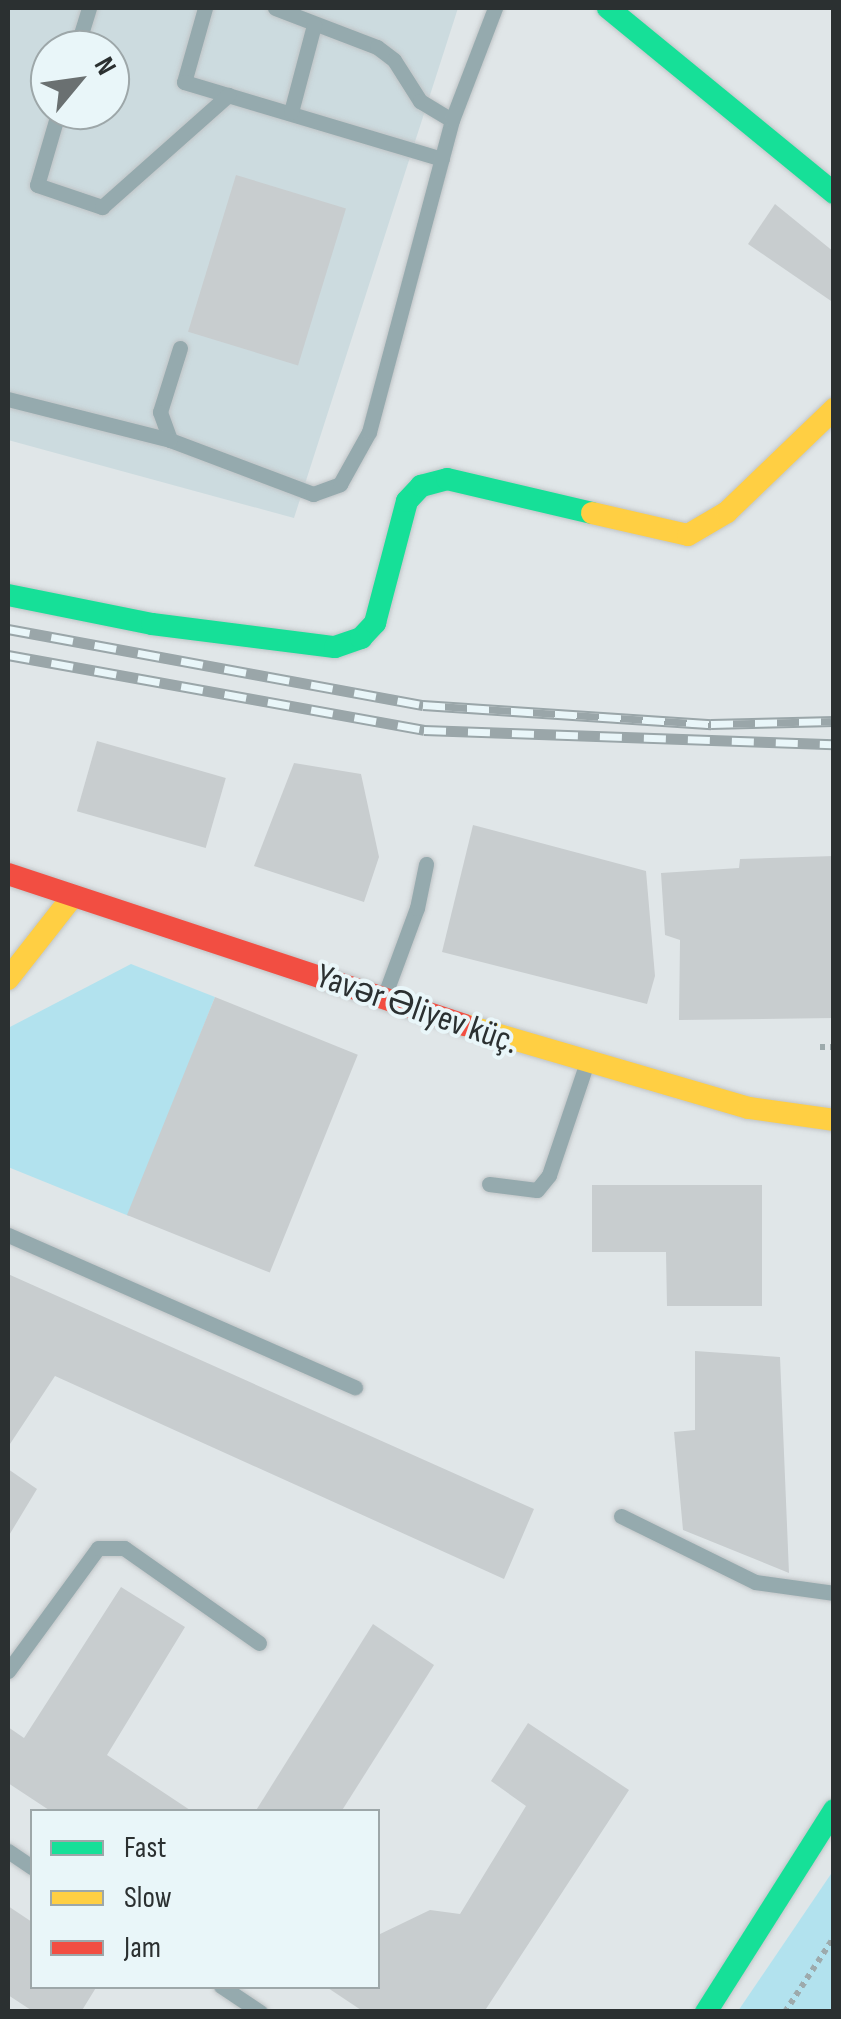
<!DOCTYPE html>
<meta charset="utf-8">
<style>
body{margin:0}
#map{position:relative;width:841px;height:2019px;overflow:hidden;background:#e0e6e8;font-family:"Sofia Sans Condensed",sans-serif}
div>[style]{position:absolute}
.built>*{inset:0;background:#ccdbdf}
.green>*{inset:0;background:#b2e2ee}
.building>*{inset:0;background:#c8cdcf;transform-origin:0 0}
.path>*{height:6px;margin-top:-3px;transform-origin:0;background:repeating-linear-gradient(90deg,#9daaac 0 5px,transparent 0 10px)}
.roads{filter:drop-shadow(0 0 2px #c0c4c6) drop-shadow(0 0 2px #c0c4c6)}
.lane>*{height:15px;margin:-7.5px;padding:0 7.5px;transform-origin:7.5px;border-radius:7.5px;background:#95aaae}
.fast>*{height:22px;margin:-11px;padding:0 11px;transform-origin:11px;border-radius:11px;background:#16e098}
.slow>*{height:22px;margin:-11px;padding:0 11px;transform-origin:11px;border-radius:11px;background:#ffcf43}
.jam>*{height:22px;margin:-11px;padding:0 11px;transform-origin:11px;border-radius:11px;background:#f24e42}
.rail>*{height:11px;margin-top:-5.5px;transform-origin:0;background:repeating-linear-gradient(90deg,#e9f6f9 0 22px,#9aa6a9 0 44px);box-sizing:border-box;border-block:2px solid #9aa6a9}
span{translate:-50% -50%;white-space:nowrap;text-align:center;line-height:1.15;-webkit-text-stroke:8px #e9f6f9;paint-order:stroke}
.street-label{font-size:35px;color:#2b3031}
.frame{position:absolute;inset:0;border:10px solid #2b3031;pointer-events:none}
.legend{position:absolute;left:30px;top:1809px;width:350px;height:180px;box-sizing:border-box;background:#e9f6f9;border:2px solid #9da7a9;margin:0;padding:12px 18px;list-style:none;font-size:30px;color:#2b3031}
.legend li{display:flex;align-items:center;gap:20px;height:50px}
.legend b{width:50px;border:2px solid #9da7a9}
.north{position:absolute;left:30px;top:30px;width:100px;height:100px;box-sizing:border-box;background:#e9f6f9;border:2px solid #9da7a9;border-radius:50%;rotate:61deg;font-size:28px;font-weight:700;line-height:40px;text-align:center;color:#2b3031}
.north::after{content:'';display:block;margin:auto;width:35px;height:45px;background:#6a7071;clip-path:polygon(50% 0,100% 100%,50% 72%,0 100%)}
</style>
<div id="map">
<div class="built">
<div style="clip-path:polygon(evenodd,8px 8px,458px 8px,294px 518px,8px 440px,8px 8px,50px 50px,110px 50px,110px 110px,50px 110px,50px 50px)"></div>
</div>
<div class="green">
<div style="clip-path:polygon(131px 964px,215px 997px,129px 1216px,8px 1167px,8px 1028px)"></div>
<div style="clip-path:polygon(833px 1871px,832px 2011px,738px 2011px)"></div>
</div>
<div class="building">
<div style="left:236px;top:175px;width:115px;height:164px;rotate:17deg"></div>
<div style="clip-path:polygon(775px 204px,834px 252px,834px 303px,748px 244px)"></div>
<div style="left:97px;top:741px;width:134px;height:73px;rotate:16deg"></div>
<div style="clip-path:polygon(294px 763px,361px 774px,379px 857px,364px 902px,254px 866px)"></div>
<div style="clip-path:polygon(473px 825px,646px 871px,655px 976px,647px 1004px,442px 952px)"></div>
<div style="clip-path:polygon(834px 856px,834px 1018px,679px 1020px,680px 940px,665px 935px,661px 873px,739px 868px,740px 859px)"></div>
<div style="left:215px;top:997px;width:154px;height:235px;rotate:22deg"></div>
<div style="clip-path:polygon(592px 1185px,762px 1185px,762px 1306px,667px 1306px,666px 1252px,592px 1252px)"></div>
<div style="clip-path:polygon(8px 1274px,534px 1509px,504px 1579px,55px 1376px,8px 1447px)"></div>
<div style="clip-path:polygon(695px 1351px,780px 1357px,789px 1573px,683px 1530px,674px 1432px,695px 1430px)"></div>
<div style="clip-path:polygon(8px 1469px,37px 1489px,8px 1537px)"></div>
<div style="clip-path:polygon(121px 1587px,185px 1627px,107px 1755px,193px 1812px,52px 1812px,8px 1783px,8px 1727px,24px 1738px)"></div>
<div style="clip-path:polygon(373px 1624px,434px 1665px,341px 1812px,255px 1812px)"></div>
<div style="clip-path:polygon(528px 1723px,629px 1790px,484px 2012px,364px 2012px,325px 1986px,378px 1986px,378px 1935px,430px 1910px,460px 1914px,526px 1806px,491px 1781px)"></div>
<div style="clip-path:polygon(8px 1906px,32px 1922px,32px 1986px,97px 1986px,81px 2012px,34px 2012px,8px 1995px)"></div>
</div>
<div class="path">
<div style="left:820px;top:1047px;width:14px"></div>
<div style="left:785px;top:2012px;width:90px;rotate:-56.8deg"></div>
</div>
<div class="roads">
<div class="lane">
<div style="left:205px;top:8px;width:77px;rotate:105.8deg"></div>
<div style="left:184px;top:82px;width:269px;rotate:16.6deg"></div>
<div style="left:275px;top:8px;width:109px;rotate:20.9deg"></div>
<div style="left:377px;top:47px;width:21px;rotate:37deg"></div>
<div style="left:394px;top:60px;width:49px;rotate:57.6deg"></div>
<div style="left:420px;top:101px;width:37px;rotate:31deg"></div>
<div style="left:76px;top:50px;width:44px;rotate:-72.8deg"></div>
<div style="left:59px;top:110px;width:78px;rotate:106.3deg"></div>
<div style="left:37px;top:185px;width:69px;rotate:18.7deg"></div>
<div style="left:102px;top:207px;width:169px;rotate:-41.6deg"></div>
<div style="left:291px;top:112px;width:90px;rotate:-75.2deg"></div>
<div style="left:180px;top:348px;width:67px;rotate:107.4deg"></div>
<div style="left:160px;top:412px;width:30px;rotate:70deg"></div>
<div style="left:170px;top:440px;width:153px;rotate:20.7deg"></div>
<div style="left:313px;top:494px;width:29px;rotate:-20deg"></div>
<div style="left:340px;top:484px;width:60px;rotate:-60.9deg"></div>
<div style="left:369px;top:432px;width:323px;rotate:-75.1deg"></div>
<div style="left:452px;top:120px;width:120px;rotate:-69deg"></div>
<div style="left:8px;top:399px;width:167px;rotate:14.2deg"></div>
<div style="left:384px;top:997px;width:95px;rotate:-69.7deg"></div>
<div style="left:417px;top:908px;width:45px;rotate:-78.4deg"></div>
<div style="left:489px;top:1184px;width:48px;rotate:7.1deg"></div>
<div style="left:537px;top:1190px;width:19px;rotate:-51deg"></div>
<div style="left:549px;top:1175px;width:113px;rotate:-71.4deg"></div>
<div style="left:8px;top:1235px;width:379px;rotate:23.7deg"></div>
<div style="left:621px;top:1516px;width:149px;rotate:26.2deg"></div>
<div style="left:755px;top:1582px;width:80px;rotate:7.9deg"></div>
<div style="left:8px;top:1671px;width:152px;rotate:-53.8deg"></div>
<div style="left:98px;top:1548px;width:26px"></div>
<div style="left:124px;top:1548px;width:165px;rotate:35.1deg"></div>
<div style="left:8px;top:1851px;width:29px;rotate:34deg"></div>
<div style="left:221px;top:1986px;width:47px;rotate:33.7deg"></div>
</div>
<div class="fast">
<div style="left:608px;top:8px;width:292px;rotate:39.3deg"></div>
<div style="left:8px;top:595px;width:147px;rotate:11.4deg"></div>
<div style="left:152px;top:624px;width:184px;rotate:7.2deg"></div>
<div style="left:335px;top:647px;width:28px;rotate:-19deg"></div>
<div style="left:361px;top:638px;width:21px;rotate:-47deg"></div>
<div style="left:375px;top:623px;width:126px;rotate:-75.3deg"></div>
<div style="left:407px;top:501px;width:21px;rotate:-47deg"></div>
<div style="left:421px;top:486px;width:27px;rotate:-15deg"></div>
<div style="left:447px;top:479px;width:149px;rotate:13.2deg"></div>
<div style="left:706px;top:2012px;width:239px;rotate:-57.6deg"></div>
</div>
<div class="slow">
<div style="left:592px;top:513px;width:98px;rotate:12.9deg"></div>
<div style="left:688px;top:535px;width:45px;rotate:-30.5deg"></div>
<div style="left:727px;top:512px;width:149px;rotate:-43.9deg"></div>
<div style="left:8px;top:979px;width:105px;rotate:-51.9deg"></div>
<div style="left:465px;top:1025px;width:296px;rotate:16.3deg"></div>
<div style="left:749px;top:1108px;width:86px;rotate:8deg"></div>
</div>
<div class="jam">
<div style="left:8px;top:874px;width:481px;rotate:18.3deg"></div>
</div>
</div>
<div class="rail">
<div style="left:8px;top:629px;width:422px;rotate:10.4deg"></div>
<div style="left:423px;top:705px;width:289px;rotate:3.8deg"></div>
<div style="left:711px;top:724px;width:123px;rotate:-1.4deg"></div>
<div style="left:8px;top:655px;width:423px;rotate:10.2deg"></div>
<div style="left:424px;top:730px;width:410px;rotate:2deg"></div>
</div>
<div class="street-label">
<span style="left:417px;top:1010px;rotate:19deg">Yavər Əliyev küç.</span>
</div>
<div class="frame"></div>
<ul class="legend">
<li><b style="height:12px;background:#16e098"></b>Fast</li>
<li><b style="height:12px;background:#ffcf43"></b>Slow</li>
<li><b style="height:12px;background:#f24e42"></b>Jam</li>
</ul>
<div class="north">N</div>
</div>
